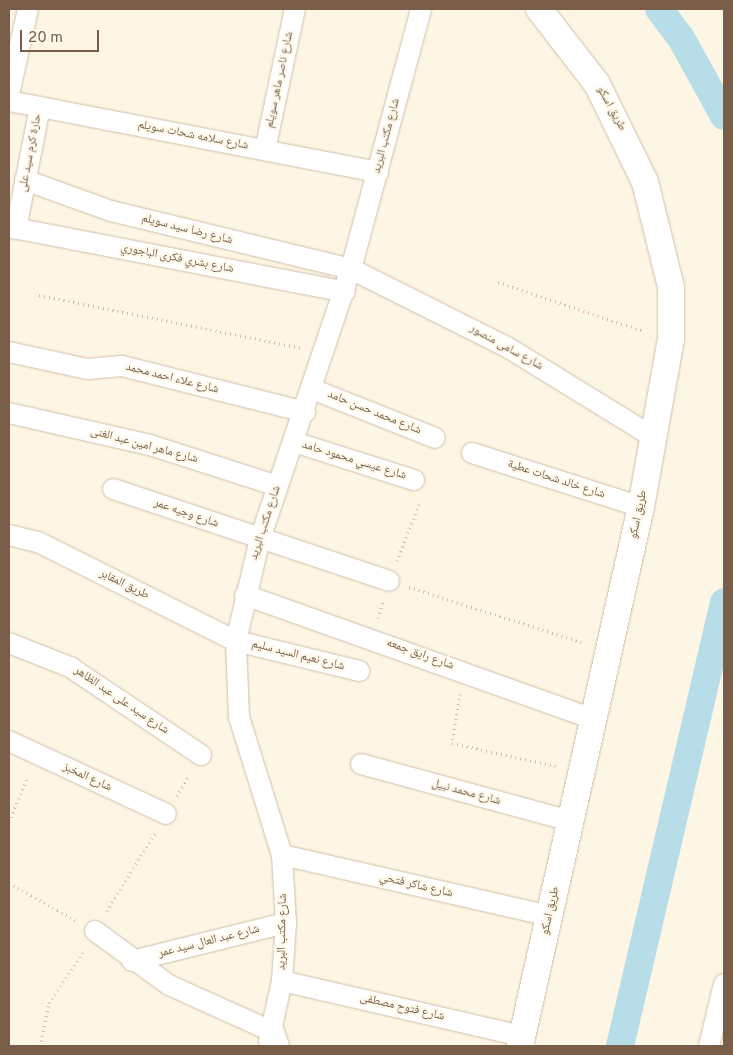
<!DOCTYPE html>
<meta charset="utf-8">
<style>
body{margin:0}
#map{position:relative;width:733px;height:1055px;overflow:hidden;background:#fef6e4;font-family:Overpass,"Noto Naskh Arabic",sans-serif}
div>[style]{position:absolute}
.canal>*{height:28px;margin:-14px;padding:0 14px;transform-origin:14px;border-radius:14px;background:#b7dde9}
.path>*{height:3px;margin-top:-1.5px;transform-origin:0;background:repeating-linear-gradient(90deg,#daba9d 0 1px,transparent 0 5px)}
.roads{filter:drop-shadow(0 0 1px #d0beaa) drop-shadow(0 0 1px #d0beaa)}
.minor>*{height:20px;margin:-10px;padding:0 10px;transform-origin:10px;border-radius:10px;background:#fff}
.tertiary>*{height:26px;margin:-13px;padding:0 13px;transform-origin:13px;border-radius:13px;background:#fff}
span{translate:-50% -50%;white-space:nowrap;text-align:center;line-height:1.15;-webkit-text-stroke:4.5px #fff9ec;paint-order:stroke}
.street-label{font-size:12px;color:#785e48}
.frame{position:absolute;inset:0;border:10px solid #785e48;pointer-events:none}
.scale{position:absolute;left:20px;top:30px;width:79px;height:22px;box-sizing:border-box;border:2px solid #785e48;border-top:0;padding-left:6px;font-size:15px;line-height:18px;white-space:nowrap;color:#785e48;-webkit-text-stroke:4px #fff9ec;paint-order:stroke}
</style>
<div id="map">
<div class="canal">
<div style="left:659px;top:9px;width:36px;rotate:53deg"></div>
<div style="left:681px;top:38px;width:89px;rotate:61.1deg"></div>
<div style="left:620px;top:1046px;width:456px;rotate:-76.8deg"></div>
</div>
<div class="path">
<div style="left:498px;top:282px;width:154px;rotate:18.6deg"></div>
<div style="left:39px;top:295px;width:267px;rotate:11.4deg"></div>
<div style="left:397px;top:561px;width:63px;rotate:-68.7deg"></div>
<div style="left:409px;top:587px;width:184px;rotate:17.7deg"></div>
<div style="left:378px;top:618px;width:17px;rotate:-73deg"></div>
<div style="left:460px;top:694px;width:50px;rotate:99.3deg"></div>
<div style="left:452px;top:743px;width:107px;rotate:12.5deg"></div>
<div style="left:177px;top:796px;width:24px;rotate:-60deg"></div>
<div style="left:9px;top:822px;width:50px;rotate:-67.6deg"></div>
<div style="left:9px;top:883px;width:76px;rotate:29.3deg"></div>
<div style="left:107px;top:911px;width:92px;rotate:-58.4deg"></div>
<div style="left:40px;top:1046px;width:44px;rotate:-78.2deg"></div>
<div style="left:49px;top:1003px;width:63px;rotate:-56.1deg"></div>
</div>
<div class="roads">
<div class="minor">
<div style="left:9px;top:94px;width:87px;rotate:-77.4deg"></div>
<div style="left:9px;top:101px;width:376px;rotate:10.9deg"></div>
<div style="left:265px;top:150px;width:144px;rotate:-78deg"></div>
<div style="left:25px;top:180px;width:91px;rotate:19.8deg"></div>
<div style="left:111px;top:211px;width:247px;rotate:13.6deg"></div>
<div style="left:351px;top:269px;width:174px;rotate:26.6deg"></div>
<div style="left:507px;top:347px;width:174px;rotate:31.6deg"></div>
<div style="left:9px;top:227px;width:342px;rotate:10.9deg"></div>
<div style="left:16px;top:229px;width:124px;rotate:-78.9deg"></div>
<div style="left:9px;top:352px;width:80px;rotate:12.3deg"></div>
<div style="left:87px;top:369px;width:35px;rotate:-5deg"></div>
<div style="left:122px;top:366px;width:189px;rotate:14.1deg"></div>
<div style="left:312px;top:389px;width:132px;rotate:21.7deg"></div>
<div style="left:9px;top:413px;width:145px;rotate:12.8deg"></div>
<div style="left:150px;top:445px;width:134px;rotate:17.8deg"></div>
<div style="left:294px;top:442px;width:126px;rotate:17.6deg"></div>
<div style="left:472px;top:453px;width:177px;rotate:17.7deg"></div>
<div style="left:113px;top:489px;width:291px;rotate:18.4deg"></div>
<div style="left:9px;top:535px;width:30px;rotate:14deg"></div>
<div style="left:38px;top:542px;width:221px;rotate:26.6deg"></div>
<div style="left:236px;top:641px;width:127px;rotate:13.7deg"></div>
<div style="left:245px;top:595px;width:370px;rotate:19.6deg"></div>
<div style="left:9px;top:643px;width:66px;rotate:21.5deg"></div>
<div style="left:70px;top:667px;width:158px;rotate:33.9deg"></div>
<div style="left:9px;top:741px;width:173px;rotate:24.9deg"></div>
<div style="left:361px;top:764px;width:218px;rotate:15.2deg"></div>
<div style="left:282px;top:855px;width:275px;rotate:12.8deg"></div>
<div style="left:95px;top:931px;width:92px;rotate:36.1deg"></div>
<div style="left:169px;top:985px;width:114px;rotate:24.3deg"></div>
<div style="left:273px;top:1032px;width:10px;rotate:114deg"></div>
<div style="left:132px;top:961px;width:159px;rotate:-13.9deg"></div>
<div style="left:282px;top:981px;width:246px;rotate:12.9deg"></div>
<div style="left:279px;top:1046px;width:21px;rotate:-109deg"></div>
<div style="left:272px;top:1026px;width:46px;rotate:-77.5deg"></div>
<div style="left:282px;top:981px;width:58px;rotate:-86.1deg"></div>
<div style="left:286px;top:923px;width:68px;rotate:-93.4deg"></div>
<div style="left:282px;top:855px;width:145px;rotate:-107.3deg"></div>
<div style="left:239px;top:717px;width:76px;rotate:-92.3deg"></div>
<div style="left:236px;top:641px;width:105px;rotate:-76.8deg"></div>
<div style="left:260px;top:539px;width:285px;rotate:-71.4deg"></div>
<div style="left:351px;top:269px;width:269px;rotate:-74.9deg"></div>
<div style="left:709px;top:1046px;width:64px;rotate:-76.4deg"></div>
</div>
<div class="tertiary">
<div style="left:520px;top:1046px;width:552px;rotate:-77.35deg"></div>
<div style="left:641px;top:507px;width:171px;rotate:-79.9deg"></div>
<div style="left:671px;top:339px;width:52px;rotate:-90deg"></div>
<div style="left:671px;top:287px;width:108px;rotate:-103.9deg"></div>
<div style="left:645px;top:182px;width:109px;rotate:-116.1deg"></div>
<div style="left:597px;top:84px;width:95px;rotate:-127.7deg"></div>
</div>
</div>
<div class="street-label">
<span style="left:280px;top:80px;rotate:-78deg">شارع ناصر ماهر سويلم</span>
<span style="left:611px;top:109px;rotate:61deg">طريق اسكو</span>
<span style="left:193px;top:136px;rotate:11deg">شارع سلامه شحات سويلم</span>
<span style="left:387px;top:136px;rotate:-75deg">شارع مكتب البريد</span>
<span style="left:31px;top:153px;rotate:-79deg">حارة كرم سيد على</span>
<span style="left:187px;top:230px;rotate:14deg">شارع رضا سيد سويلم</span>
<span style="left:177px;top:259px;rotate:11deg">شارع بشري فكرى الباجوري</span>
<span style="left:506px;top:348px;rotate:29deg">شارع سامى منصور</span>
<span style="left:172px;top:379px;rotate:14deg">شارع علاء احمد محمد</span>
<span style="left:374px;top:413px;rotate:22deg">شارع محمد حسن حامد</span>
<span style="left:144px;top:446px;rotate:15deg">شارع ماهر امين عبد الغنى</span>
<span style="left:354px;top:461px;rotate:17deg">شارع عيسي محمود حامد</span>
<span style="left:556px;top:480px;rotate:18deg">شارع خالد شحات عطية</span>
<span style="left:186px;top:514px;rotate:19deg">شارع وجيه عمر</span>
<span style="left:639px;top:515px;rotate:-78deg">طريق اسكو</span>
<span style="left:266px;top:523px;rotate:-72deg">شارع مكتب البريد</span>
<span style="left:124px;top:585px;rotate:26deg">طريق المقابر</span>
<span style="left:420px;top:655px;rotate:20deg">شارع رايق جمعه</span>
<span style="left:298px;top:656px;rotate:14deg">شارع نعيم السيد سليم</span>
<span style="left:121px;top:701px;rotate:34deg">شارع سيد على عبد الظاهر</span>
<span style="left:87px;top:778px;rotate:25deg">شارع المخبز</span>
<span style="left:466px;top:793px;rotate:15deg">شارع محمد نبيل</span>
<span style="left:416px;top:886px;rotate:13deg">شارع شاكر فتحي</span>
<span style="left:551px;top:911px;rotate:-77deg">طريق اسكو</span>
<span style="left:283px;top:932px;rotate:-89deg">شارع مكتب البريد</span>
<span style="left:209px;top:942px;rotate:-14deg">شارع عبد العال سيد عمر</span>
<span style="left:402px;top:1008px;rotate:13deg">شارع فتوح مصطفى</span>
</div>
<div class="frame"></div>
<div class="scale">20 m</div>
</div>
